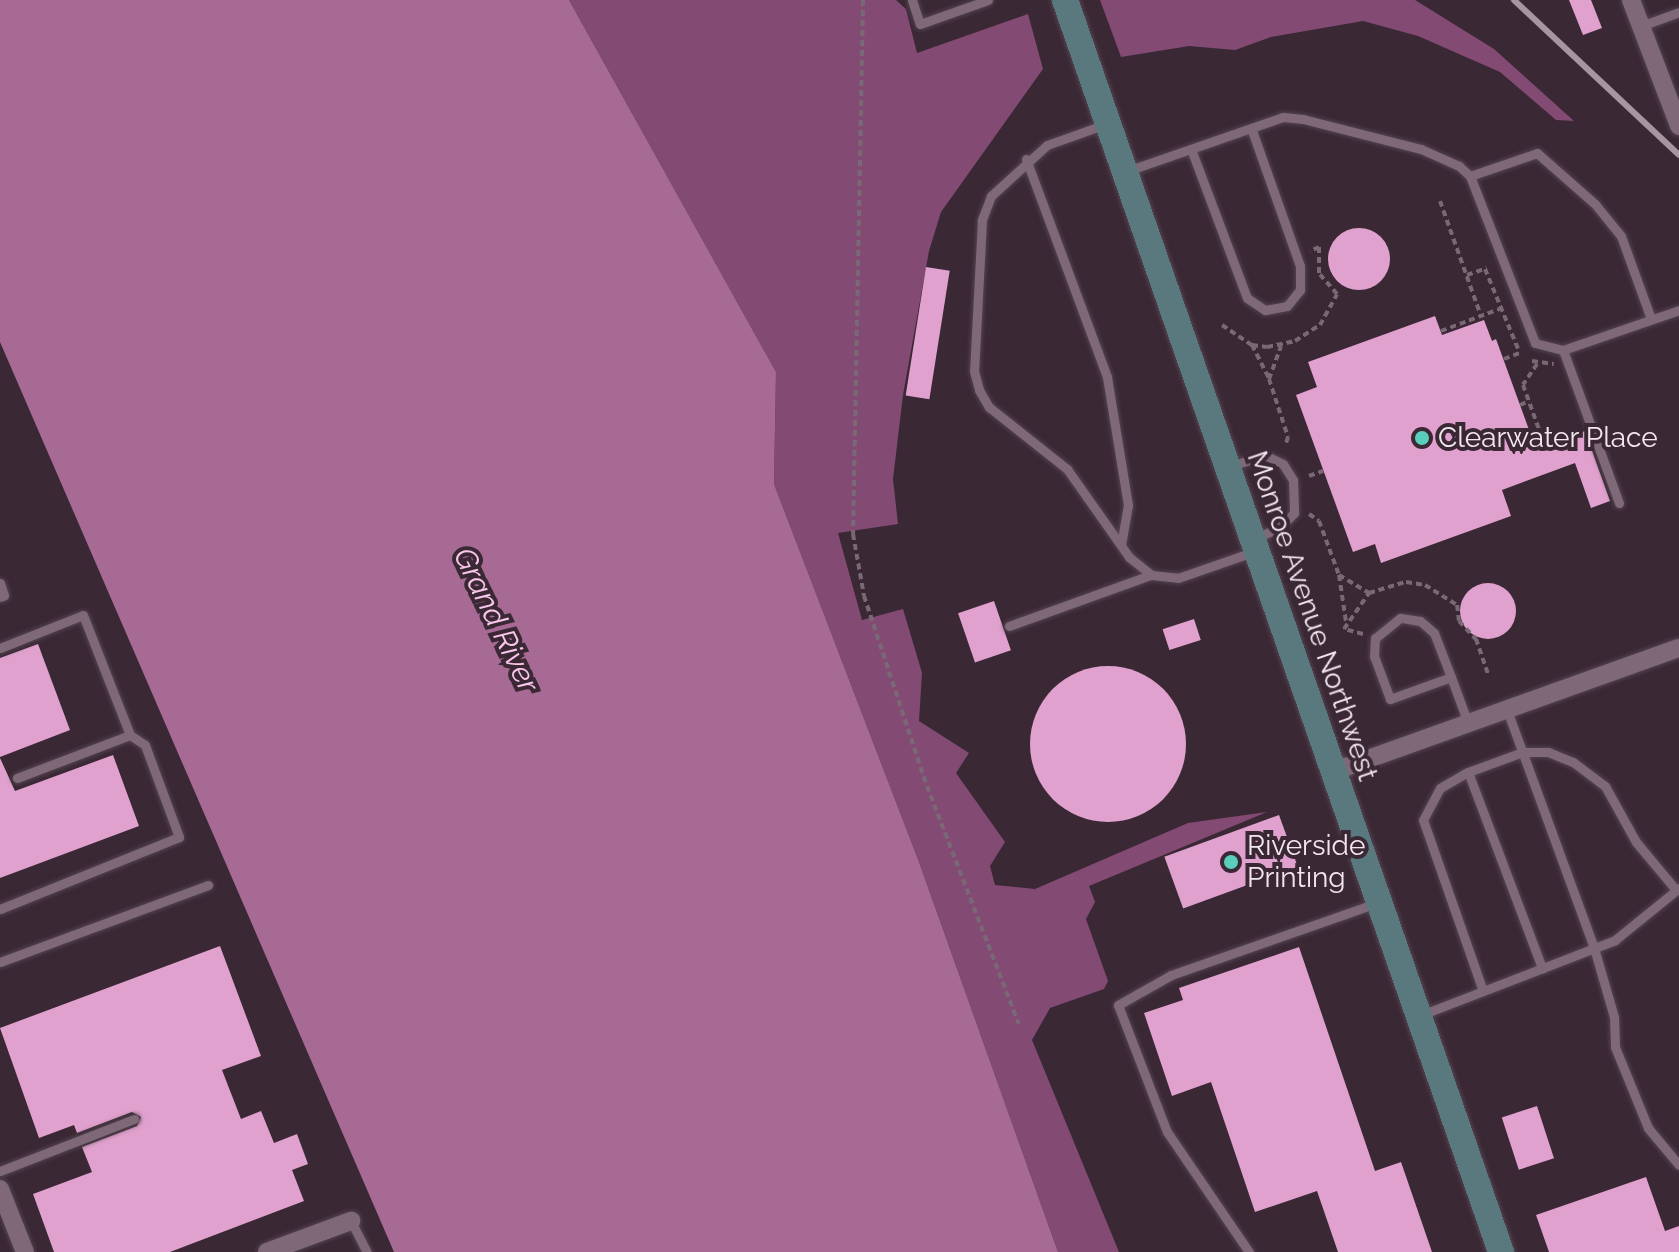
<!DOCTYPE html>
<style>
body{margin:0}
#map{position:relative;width:1679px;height:1252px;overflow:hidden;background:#3a2835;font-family:Raleway,sans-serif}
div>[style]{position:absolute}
.forest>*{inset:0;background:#834a74}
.water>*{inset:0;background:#a66a95}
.building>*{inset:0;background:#e1a1ce;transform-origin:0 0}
.round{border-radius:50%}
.path>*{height:4px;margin-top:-2px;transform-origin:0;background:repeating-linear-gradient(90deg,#796974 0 6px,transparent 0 10px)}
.roads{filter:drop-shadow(0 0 2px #53444f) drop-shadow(0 0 2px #53444f)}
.service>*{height:9px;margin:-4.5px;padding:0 4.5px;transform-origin:4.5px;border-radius:4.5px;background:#7f6978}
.minor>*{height:18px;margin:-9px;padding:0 9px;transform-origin:9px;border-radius:9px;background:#7f6978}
.secondary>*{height:26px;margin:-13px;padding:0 13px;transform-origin:13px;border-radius:13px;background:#59797f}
.rail>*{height:6px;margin:-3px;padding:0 3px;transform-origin:3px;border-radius:3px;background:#a596a0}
.dots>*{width:22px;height:22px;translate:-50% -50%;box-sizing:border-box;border:4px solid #3a2835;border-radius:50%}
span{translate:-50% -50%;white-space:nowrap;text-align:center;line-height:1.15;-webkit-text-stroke:8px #3a2835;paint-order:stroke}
.poi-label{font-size:28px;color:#f3e7ef}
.left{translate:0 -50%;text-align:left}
.street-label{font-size:28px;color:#f3e7ef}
.water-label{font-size:30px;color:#fbc6eb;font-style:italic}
</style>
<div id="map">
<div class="forest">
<div style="clip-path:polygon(569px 0,896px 0,906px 9px,917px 53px,1028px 14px,1043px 69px,941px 212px,929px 251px,903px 395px,893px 479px,898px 524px,838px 533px,862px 620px,903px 609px,922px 673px,919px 721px,969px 753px,956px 773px,1005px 842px,990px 866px,995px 885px,1035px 889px,1188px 823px,1267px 812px,1089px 886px,1095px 902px,1086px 919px,1108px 981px,1104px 989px,1050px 1008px,1032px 1040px,1119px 1252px,1058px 1252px,919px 862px,774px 484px,776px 372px)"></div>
<div style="clip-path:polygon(1100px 0,1415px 0,1494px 49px,1574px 121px,1556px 120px,1500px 72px,1418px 36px,1363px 21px,1271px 37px,1235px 50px,1189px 46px,1121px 57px)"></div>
</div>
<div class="water">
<div style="clip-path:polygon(0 0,569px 0,776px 372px,774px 484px,919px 862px,1058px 1252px,394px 1252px,0 342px)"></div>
</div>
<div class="building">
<div style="clip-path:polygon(1569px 0,1591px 0,1602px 28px,1583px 35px)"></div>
<div class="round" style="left:1328px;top:228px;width:62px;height:62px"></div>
<div style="left:926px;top:267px;width:24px;height:130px;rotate:9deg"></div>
<div style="clip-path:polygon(1435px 316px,1442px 335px,1484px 320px,1492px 341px,1496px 339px,1536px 449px,1585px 431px,1610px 501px,1591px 508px,1575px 463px,1502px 490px,1511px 516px,1381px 563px,1375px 544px,1353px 552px,1296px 395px,1317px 387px,1308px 362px)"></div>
<div class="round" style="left:1460px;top:583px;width:56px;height:56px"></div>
<div style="left:994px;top:601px;width:52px;height:38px;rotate:71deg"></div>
<div style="left:1194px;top:619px;width:22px;height:33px;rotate:72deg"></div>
<div style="clip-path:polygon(38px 644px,70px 730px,0 757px,0 658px)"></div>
<div class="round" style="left:1030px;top:666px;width:156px;height:156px"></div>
<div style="clip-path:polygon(113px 755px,139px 826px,0 878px,0 758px,15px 791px)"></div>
<div style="left:1279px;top:815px;width:55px;height:122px;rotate:70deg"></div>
<div style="clip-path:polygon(220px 946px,261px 1056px,222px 1070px,241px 1119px,261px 1111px,274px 1143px,297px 1134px,308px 1164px,292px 1170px,304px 1201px,170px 1252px,54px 1252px,33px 1194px,92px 1172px,82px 1147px,137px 1126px,141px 1117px,132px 1112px,77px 1133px,74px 1125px,39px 1138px,0 1028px)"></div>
<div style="clip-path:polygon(1299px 947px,1375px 1171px,1401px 1162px,1432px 1252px,1338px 1252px,1317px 1191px,1255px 1212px,1211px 1082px,1172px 1096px,1144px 1013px,1183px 1000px,1179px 988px)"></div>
<div style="left:1537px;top:1106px;width:55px;height:37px;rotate:72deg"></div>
<div style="clip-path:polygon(1646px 1177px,1665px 1231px,1679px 1226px,1679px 1252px,1549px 1252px,1536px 1215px)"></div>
</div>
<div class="path">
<div style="left:863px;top:0;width:534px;rotate:91.07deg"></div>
<div style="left:853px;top:534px;width:63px;rotate:79.9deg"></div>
<div style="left:864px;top:596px;width:200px;rotate:71.7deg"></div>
<div style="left:927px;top:786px;width:255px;rotate:68.9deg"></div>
<div style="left:1440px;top:201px;width:122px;rotate:70.4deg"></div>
<div style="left:1485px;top:269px;width:89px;rotate:67.5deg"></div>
<div style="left:1467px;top:275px;width:21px;rotate:-19deg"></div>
<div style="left:1222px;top:325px;width:36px;rotate:34deg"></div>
<div style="left:1252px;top:345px;width:15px;rotate:8deg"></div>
<div style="left:1267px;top:347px;width:29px;rotate:-12deg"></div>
<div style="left:1295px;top:341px;width:30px;rotate:-33deg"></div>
<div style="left:1320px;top:325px;width:35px;rotate:-61deg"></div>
<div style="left:1337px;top:294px;width:28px;rotate:-131deg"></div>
<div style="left:1319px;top:273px;width:26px;rotate:-90deg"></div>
<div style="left:1319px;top:247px;width:10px;rotate:156deg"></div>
<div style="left:1441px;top:331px;width:65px;rotate:-20.7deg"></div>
<div style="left:1252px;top:345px;width:38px;rotate:63deg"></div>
<div style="left:1269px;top:379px;width:61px;rotate:71.9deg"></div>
<div style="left:1288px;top:437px;width:9px;rotate:108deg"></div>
<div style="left:1504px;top:359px;width:17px;rotate:-21deg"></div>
<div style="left:1532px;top:361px;width:22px;rotate:8deg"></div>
<div style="left:1537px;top:364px;width:25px;rotate:124deg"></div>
<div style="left:1523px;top:385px;width:65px;rotate:70.2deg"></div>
<div style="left:1269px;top:379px;width:35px;rotate:-70deg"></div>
<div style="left:1520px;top:405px;width:10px;rotate:-24deg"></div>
<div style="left:1309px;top:476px;width:15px;rotate:-20deg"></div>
<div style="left:1309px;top:514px;width:12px;rotate:35deg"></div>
<div style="left:1319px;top:521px;width:58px;rotate:69.7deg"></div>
<div style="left:1339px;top:575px;width:48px;rotate:81.5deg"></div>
<div style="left:1339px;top:575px;width:35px;rotate:31deg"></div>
<div style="left:1363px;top:634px;width:20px;rotate:-165deg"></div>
<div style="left:1344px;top:629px;width:44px;rotate:-55.2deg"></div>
<div style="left:1369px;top:593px;width:39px;rotate:-17deg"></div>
<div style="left:1406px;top:582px;width:19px;rotate:9deg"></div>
<div style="left:1425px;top:585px;width:38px;rotate:32deg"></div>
<div style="left:1457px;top:605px;width:16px;rotate:83deg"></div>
<div style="left:1459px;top:621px;width:25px;rotate:47deg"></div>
<div style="left:1476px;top:639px;width:36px;rotate:71deg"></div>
</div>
<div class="roads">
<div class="service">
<div style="left:912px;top:0;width:25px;rotate:72deg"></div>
<div style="left:920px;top:24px;width:72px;rotate:-19.4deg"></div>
<div style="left:1641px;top:26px;width:40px;rotate:-20.2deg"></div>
<div style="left:1106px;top:124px;width:63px;rotate:160.4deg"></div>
<div style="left:1047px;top:145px;width:76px;rotate:137.7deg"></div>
<div style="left:991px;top:196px;width:26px;rotate:111deg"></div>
<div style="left:982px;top:220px;width:151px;rotate:93deg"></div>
<div style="left:974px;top:371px;width:20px;rotate:75deg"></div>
<div style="left:979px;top:390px;width:20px;rotate:60deg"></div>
<div style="left:989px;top:407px;width:100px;rotate:38.5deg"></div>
<div style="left:1067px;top:469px;width:108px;rotate:54.8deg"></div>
<div style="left:1129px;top:557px;width:28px;rotate:39deg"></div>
<div style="left:1151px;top:575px;width:27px;rotate:6deg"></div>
<div style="left:1178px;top:578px;width:83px;rotate:-19.1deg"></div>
<div style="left:1191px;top:149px;width:159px;rotate:69.4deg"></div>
<div style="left:1247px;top:298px;width:22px;rotate:34deg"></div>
<div style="left:1265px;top:310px;width:22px;rotate:-10deg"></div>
<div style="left:1287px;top:306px;width:21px;rotate:-51deg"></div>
<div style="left:1300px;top:290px;width:24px;rotate:-90deg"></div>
<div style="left:1300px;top:266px;width:146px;rotate:-109.5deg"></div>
<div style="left:1026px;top:159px;width:233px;rotate:69.6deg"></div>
<div style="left:1107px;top:377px;width:130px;rotate:80.7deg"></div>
<div style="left:1128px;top:505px;width:40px;rotate:100deg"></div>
<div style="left:1127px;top:171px;width:165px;rotate:-19.1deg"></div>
<div style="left:1283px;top:117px;width:20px;rotate:6deg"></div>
<div style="left:1303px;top:119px;width:122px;rotate:14.3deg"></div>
<div style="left:1421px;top:149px;width:42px;rotate:24.1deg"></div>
<div style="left:1459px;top:166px;width:15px;rotate:42deg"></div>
<div style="left:1470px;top:176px;width:179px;rotate:68.7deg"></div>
<div style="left:1535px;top:343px;width:29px;rotate:14deg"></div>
<div style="left:1563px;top:350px;width:123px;rotate:-19deg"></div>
<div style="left:1470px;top:176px;width:71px;rotate:-18.9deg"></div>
<div style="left:1537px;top:153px;width:77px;rotate:41.3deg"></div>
<div style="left:1595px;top:204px;width:41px;rotate:50.9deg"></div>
<div style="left:1621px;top:236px;width:88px;rotate:70.1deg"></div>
<div style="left:1563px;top:350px;width:163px;rotate:69.9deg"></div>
<div style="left:1230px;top:466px;width:37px;rotate:-17deg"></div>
<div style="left:1265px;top:455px;width:20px;rotate:27deg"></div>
<div style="left:1283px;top:464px;width:19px;rotate:58deg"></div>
<div style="left:1293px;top:480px;width:33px;rotate:88deg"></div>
<div style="left:1294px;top:513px;width:21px;rotate:135deg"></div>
<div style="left:1279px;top:528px;width:26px;rotate:157deg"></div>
<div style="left:0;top:583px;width:13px;rotate:72deg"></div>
<div style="left:4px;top:595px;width:4px;rotate:153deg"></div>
<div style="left:1009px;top:626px;width:151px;rotate:-19.8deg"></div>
<div style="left:0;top:648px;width:89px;rotate:-21.7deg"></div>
<div style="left:83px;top:615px;width:129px;rotate:68.6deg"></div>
<div style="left:130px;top:735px;width:121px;rotate:159.2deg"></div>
<div style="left:1451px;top:677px;width:47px;rotate:-111.1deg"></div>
<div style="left:1434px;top:633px;width:18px;rotate:-139deg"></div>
<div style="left:1420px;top:621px;width:20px;rotate:-171deg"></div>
<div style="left:1400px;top:618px;width:32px;rotate:141deg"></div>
<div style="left:1375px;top:638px;width:18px;rotate:93deg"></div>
<div style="left:1374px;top:656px;width:46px;rotate:69.6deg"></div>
<div style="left:1390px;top:699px;width:65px;rotate:-19.8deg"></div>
<div style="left:1451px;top:677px;width:49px;rotate:69.7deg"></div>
<div style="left:1507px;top:710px;width:253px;rotate:69.9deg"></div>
<div style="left:1594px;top:948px;width:72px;rotate:73.8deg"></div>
<div style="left:1614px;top:1017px;width:30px;rotate:88deg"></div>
<div style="left:1615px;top:1047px;width:87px;rotate:67.8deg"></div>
<div style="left:1648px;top:1128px;width:48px;rotate:50deg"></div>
<div style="left:1468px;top:772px;width:210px;rotate:69.3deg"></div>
<div style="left:0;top:909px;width:193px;rotate:-21.9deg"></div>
<div style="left:179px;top:837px;width:98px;rotate:-110.3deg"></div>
<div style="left:145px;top:745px;width:18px;rotate:-146deg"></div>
<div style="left:0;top:962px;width:222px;rotate:-20.3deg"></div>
<div style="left:1483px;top:991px;width:181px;rotate:-109.3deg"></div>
<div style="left:1423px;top:820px;width:36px;rotate:-62deg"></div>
<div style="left:1440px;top:788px;width:32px;rotate:-30deg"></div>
<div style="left:1468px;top:772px;width:59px;rotate:-20deg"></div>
<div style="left:1523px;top:752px;width:25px"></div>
<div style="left:1548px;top:752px;width:27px;rotate:22deg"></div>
<div style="left:1573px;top:762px;width:40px;rotate:37deg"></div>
<div style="left:1605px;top:786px;width:64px;rotate:61deg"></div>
<div style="left:1636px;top:842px;width:62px;rotate:50.2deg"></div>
<div style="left:1421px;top:1015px;width:208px;rotate:-21.1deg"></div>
<div style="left:1615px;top:940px;width:82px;rotate:-39.1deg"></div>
<div style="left:0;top:1171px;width:144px;rotate:-21.2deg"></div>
<div style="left:351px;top:1221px;width:35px;rotate:63deg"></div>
<div style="left:1249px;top:1252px;width:145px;rotate:-124.3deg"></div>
<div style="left:1167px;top:1132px;width:136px;rotate:-111.1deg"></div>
<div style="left:1118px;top:1005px;width:61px;rotate:-29.5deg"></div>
<div style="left:1171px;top:975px;width:218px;rotate:-19.3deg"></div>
</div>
<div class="minor">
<div style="left:1631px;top:0;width:135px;rotate:69.1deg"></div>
<div style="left:1332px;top:772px;width:368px;rotate:-19.7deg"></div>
<div style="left:0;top:1189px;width:68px;rotate:68.4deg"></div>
<div style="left:267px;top:1252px;width:90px;rotate:-20.3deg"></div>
</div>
<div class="secondary">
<div style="left:1065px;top:0;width:1326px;rotate:70.8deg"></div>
</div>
</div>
<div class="rail">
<div style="left:1514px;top:0;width:226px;rotate:43.2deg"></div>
</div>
<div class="dots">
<div style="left:1422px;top:438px;background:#5acebd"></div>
<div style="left:1231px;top:862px;background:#5acebd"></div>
</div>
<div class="poi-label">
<span class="left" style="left:1438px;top:438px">Clearwater Place</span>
<span class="left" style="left:1247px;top:862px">Riverside<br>Printing</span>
</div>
<div class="street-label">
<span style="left:1312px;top:616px;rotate:71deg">Monroe Avenue Northwest</span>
</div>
<div class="water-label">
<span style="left:496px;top:620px;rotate:64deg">Grand River</span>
</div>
</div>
